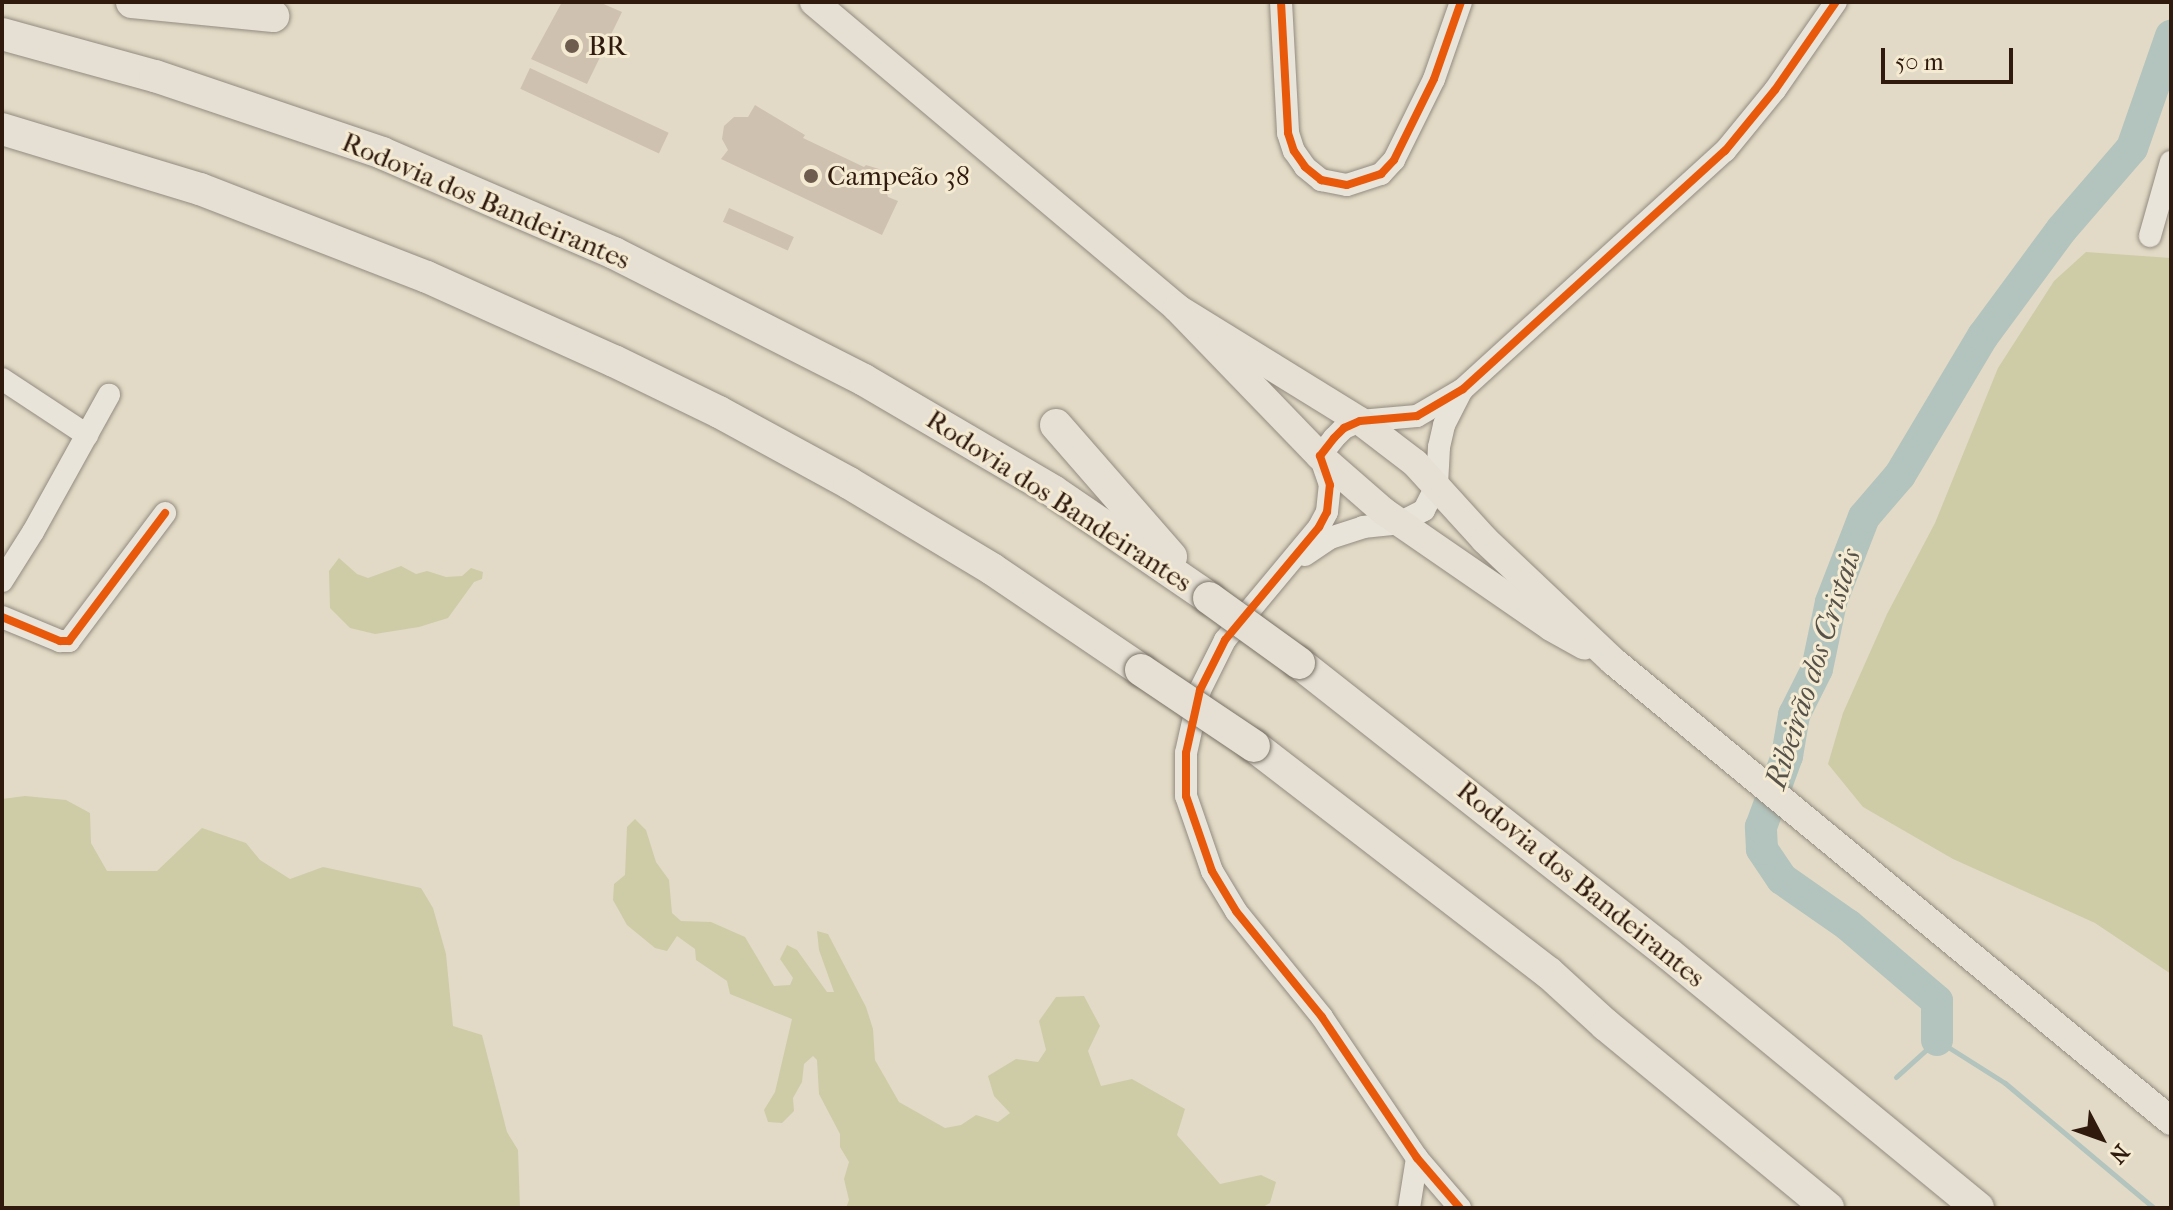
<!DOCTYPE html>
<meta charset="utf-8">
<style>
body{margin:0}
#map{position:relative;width:2173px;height:1210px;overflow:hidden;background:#e2dac6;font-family:"IM FELL French Canon",serif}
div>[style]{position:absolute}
.green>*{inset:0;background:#cdcca7}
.stream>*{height:5px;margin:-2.5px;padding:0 2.5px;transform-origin:2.5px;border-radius:2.5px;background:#b2c4bd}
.river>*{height:32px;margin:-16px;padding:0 16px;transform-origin:16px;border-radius:16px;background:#b2c4bd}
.building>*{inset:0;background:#cfc1af;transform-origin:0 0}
.roads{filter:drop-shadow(0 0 2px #938b7f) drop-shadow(0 0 2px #938b7f)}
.minor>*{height:22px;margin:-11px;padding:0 11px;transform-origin:11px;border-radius:11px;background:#e9e4da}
.major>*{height:28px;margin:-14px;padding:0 14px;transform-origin:14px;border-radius:14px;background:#e5dfd4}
.highway>*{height:32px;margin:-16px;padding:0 16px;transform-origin:16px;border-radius:16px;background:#e5dfd4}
.bridges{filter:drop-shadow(0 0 2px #7a7266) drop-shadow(0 0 2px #7a7266)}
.highway-bridge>*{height:32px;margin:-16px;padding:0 16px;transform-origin:16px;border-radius:16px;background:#e5dfd4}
.cycleway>*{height:8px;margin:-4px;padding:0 4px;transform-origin:4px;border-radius:4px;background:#e8590c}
.dots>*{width:22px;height:22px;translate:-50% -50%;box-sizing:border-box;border:4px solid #f5ead2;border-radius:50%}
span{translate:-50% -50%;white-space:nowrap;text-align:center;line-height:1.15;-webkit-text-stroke:6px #f5ead2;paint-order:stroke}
.poi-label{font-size:28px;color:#2f1a0d}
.left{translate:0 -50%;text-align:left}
.street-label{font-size:28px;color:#2f1a0d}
.water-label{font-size:30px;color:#565249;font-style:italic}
.frame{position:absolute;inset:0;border:4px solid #2f1a0d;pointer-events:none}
.north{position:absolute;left:2061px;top:1098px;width:80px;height:80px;-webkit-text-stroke:6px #f5ead2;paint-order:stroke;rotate:131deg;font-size:22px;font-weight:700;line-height:32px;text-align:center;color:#2f1a0d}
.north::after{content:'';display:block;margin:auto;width:28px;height:36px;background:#2f1a0d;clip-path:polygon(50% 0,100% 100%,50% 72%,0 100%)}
.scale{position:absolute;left:1881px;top:48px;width:132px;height:36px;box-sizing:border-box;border:4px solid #2f1a0d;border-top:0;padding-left:10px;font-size:24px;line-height:28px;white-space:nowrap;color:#2f1a0d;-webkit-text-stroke:6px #f5ead2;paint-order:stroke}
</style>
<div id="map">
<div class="green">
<div style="clip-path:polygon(2086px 252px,2171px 258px,2171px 974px,2095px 923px,1953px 859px,1863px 807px,1828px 764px,1843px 713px,1887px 614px,1935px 523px,1998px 368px,2054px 281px)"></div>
<div style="clip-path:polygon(339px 558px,357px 574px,368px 578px,401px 566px,416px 574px,427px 571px,446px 577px,462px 576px,471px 568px,483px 572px,482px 579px,474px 582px,448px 618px,419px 627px,375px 634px,350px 628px,330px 608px,329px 571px)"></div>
<div style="clip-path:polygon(25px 796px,66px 800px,90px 813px,91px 843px,107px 871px,157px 871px,202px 828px,246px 843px,260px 860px,290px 879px,323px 867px,421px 888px,433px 908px,446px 954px,453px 1026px,482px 1035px,507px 1132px,518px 1150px,520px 1208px,2px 1208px,2px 799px)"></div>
<div style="clip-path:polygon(635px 819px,646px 830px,656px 862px,669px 880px,672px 913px,681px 921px,711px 922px,745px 937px,774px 986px,790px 985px,793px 978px,780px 959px,787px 945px,797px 950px,827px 992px,834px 992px,819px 950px,817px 931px,828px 934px,866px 1007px,873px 1029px,875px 1060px,899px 1102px,945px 1128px,961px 1125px,976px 1115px,998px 1122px,1010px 1113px,994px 1096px,988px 1076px,1016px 1059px,1038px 1062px,1046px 1050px,1039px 1021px,1056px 997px,1084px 996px,1100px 1026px,1088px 1051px,1101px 1086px,1132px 1079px,1185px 1109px,1177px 1135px,1220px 1184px,1261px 1175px,1276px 1182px,1270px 1203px,1261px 1208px,846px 1208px,849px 1200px,844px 1179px,849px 1162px,840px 1147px,840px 1134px,819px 1094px,817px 1060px,813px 1056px,804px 1064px,802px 1082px,793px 1098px,794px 1111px,782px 1123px,768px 1122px,764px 1110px,775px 1092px,792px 1019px,730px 994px,727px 981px,696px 960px,695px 949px,677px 936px,667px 951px,655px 948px,627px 925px,613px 900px,614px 884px,625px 875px,627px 827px)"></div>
</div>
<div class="stream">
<div style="left:1896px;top:1077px;width:55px;rotate:-42.1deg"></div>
<div style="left:1937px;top:1040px;width:80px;rotate:32.3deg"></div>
<div style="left:2005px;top:1083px;width:194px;rotate:40deg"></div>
</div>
<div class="river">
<div style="left:1937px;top:1040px;width:39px;rotate:-90deg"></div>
<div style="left:1937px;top:1001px;width:117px;rotate:-139.5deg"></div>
<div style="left:1848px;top:925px;width:80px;rotate:-145.1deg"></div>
<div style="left:1782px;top:879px;width:36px;rotate:-124deg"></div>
<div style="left:1762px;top:849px;width:22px;rotate:-93deg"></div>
<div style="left:1761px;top:827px;width:76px;rotate:-69.9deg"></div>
<div style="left:1787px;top:756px;width:42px;rotate:-80.3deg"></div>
<div style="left:1794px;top:715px;width:51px;rotate:-63.4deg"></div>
<div style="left:1817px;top:669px;width:68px;rotate:-78.2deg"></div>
<div style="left:1831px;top:602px;width:91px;rotate:-68.8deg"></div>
<div style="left:1864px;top:517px;width:55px;rotate:-49.4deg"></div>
<div style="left:1900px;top:475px;width:162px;rotate:-59.2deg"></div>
<div style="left:1983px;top:336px;width:133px;rotate:-53.6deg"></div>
<div style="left:2062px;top:229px;width:107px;rotate:-49.2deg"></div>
<div style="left:2132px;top:148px;width:119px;rotate:-70.8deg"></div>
</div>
<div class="building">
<div style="clip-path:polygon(562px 2px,599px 2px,622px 12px,587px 84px,531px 59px)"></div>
<div style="left:530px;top:68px;width:153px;height:23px;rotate:25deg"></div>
<div style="clip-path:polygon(755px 105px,805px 135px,803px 138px,864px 167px,866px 165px,879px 169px,888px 197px,898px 201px,882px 235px,721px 159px,728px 150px,722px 139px,724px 126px,734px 117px,748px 117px)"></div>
<div style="left:729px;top:208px;width:71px;height:15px;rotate:24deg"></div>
</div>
<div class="roads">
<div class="minor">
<div style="left:1281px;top:2px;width:131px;rotate:86.9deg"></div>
<div style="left:1288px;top:133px;width:19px;rotate:72deg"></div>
<div style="left:1294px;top:151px;width:19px;rotate:55deg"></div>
<div style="left:1305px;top:167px;width:21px;rotate:39deg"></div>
<div style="left:1321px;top:180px;width:26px;rotate:11deg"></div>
<div style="left:1347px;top:185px;width:36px;rotate:-18deg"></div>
<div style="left:1381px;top:174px;width:19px;rotate:-47deg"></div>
<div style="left:1394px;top:160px;width:90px;rotate:-63.7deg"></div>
<div style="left:1434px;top:79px;width:82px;rotate:-70.7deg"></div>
<div style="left:2150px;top:236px;width:77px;rotate:-74.2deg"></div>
<div style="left:2px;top:379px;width:102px;rotate:33.4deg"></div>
<div style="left:1305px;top:555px;width:30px;rotate:-34deg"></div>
<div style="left:1330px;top:538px;width:35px;rotate:-18deg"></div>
<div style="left:1363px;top:527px;width:36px;rotate:-6deg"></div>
<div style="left:1399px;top:523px;width:28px;rotate:-27deg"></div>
<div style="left:1424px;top:510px;width:28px;rotate:-63deg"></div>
<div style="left:1437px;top:485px;width:38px;rotate:-87deg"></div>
<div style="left:1439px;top:447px;width:23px;rotate:-77deg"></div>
<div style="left:1444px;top:425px;width:39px;rotate:-63deg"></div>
<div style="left:2px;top:581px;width:58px;rotate:-57.7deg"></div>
<div style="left:33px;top:532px;width:157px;rotate:-61deg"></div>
<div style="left:2px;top:617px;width:63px;rotate:22.5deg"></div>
<div style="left:60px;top:641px;width:9px"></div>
<div style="left:69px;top:641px;width:160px;rotate:-53.1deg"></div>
<div style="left:1409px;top:1208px;width:51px;rotate:-80.9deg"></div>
<div style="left:1460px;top:1208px;width:66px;rotate:-130.7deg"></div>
<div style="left:1417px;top:1158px;width:170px;rotate:-124deg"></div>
<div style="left:1322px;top:1017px;width:136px;rotate:-129.1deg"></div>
<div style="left:1236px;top:911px;width:47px;rotate:-121deg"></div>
<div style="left:1212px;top:871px;width:79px;rotate:-109.1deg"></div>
<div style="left:1186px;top:796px;width:43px;rotate:-90deg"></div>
<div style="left:1186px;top:753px;width:65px;rotate:-77.5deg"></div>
<div style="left:1200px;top:690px;width:56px;rotate:-63.4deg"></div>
<div style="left:1225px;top:640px;width:147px;rotate:-50.2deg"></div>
<div style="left:1319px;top:527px;width:17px;rotate:-62deg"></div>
<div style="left:1327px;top:512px;width:27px;rotate:-84deg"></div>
<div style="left:1330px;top:485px;width:31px;rotate:-109deg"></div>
<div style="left:1320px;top:456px;width:23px;rotate:-52deg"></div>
<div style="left:1334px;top:438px;width:14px;rotate:-45deg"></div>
<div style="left:1344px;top:428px;width:17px;rotate:-24deg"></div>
<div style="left:1360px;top:421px;width:57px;rotate:-5deg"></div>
<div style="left:1417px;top:416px;width:53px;rotate:-30.4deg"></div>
<div style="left:1463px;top:389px;width:354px;rotate:-42.3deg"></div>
<div style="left:1725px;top:151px;width:79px;rotate:-50.7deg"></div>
<div style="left:1775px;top:90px;width:107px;rotate:-55.3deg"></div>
</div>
<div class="major">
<div style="left:814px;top:2px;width:475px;rotate:40.1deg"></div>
<div style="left:1177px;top:308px;width:206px;rotate:46deg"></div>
<div style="left:1320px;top:456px;width:84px;rotate:41.1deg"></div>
<div style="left:1383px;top:511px;width:204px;rotate:34.6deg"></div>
<div style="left:1551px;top:627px;width:38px;rotate:29deg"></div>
<div style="left:1177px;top:308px;width:215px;rotate:31.7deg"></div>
<div style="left:1360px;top:421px;width:69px;rotate:37.4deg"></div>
<div style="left:1415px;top:463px;width:104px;rotate:47.7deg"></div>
<div style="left:1485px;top:540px;width:176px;rotate:43.4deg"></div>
<div style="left:1613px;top:661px;width:723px;rotate:39.5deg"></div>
</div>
<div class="highway">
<div style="left:132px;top:2px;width:142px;rotate:5.7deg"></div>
<div style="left:2px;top:34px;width:159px;rotate:15.4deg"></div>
<div style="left:155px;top:76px;width:240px;rotate:18.7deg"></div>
<div style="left:382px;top:153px;width:253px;rotate:23.3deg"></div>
<div style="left:614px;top:253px;width:280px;rotate:26.9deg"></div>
<div style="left:864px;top:380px;width:219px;rotate:30.4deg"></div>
<div style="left:1053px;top:491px;width:189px;rotate:34.4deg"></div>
<div style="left:2px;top:129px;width:207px;rotate:16.9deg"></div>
<div style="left:200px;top:189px;width:243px;rotate:21.2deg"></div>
<div style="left:427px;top:277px;width:205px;rotate:24.2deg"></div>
<div style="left:614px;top:361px;width:117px;rotate:25.9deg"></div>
<div style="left:719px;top:412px;width:148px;rotate:28.6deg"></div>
<div style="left:849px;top:483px;width:167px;rotate:31deg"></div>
<div style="left:992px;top:569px;width:180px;rotate:34.1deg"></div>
<div style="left:1056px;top:425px;width:175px;rotate:48.9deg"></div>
<div style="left:1299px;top:663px;width:471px;rotate:38.2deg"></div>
<div style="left:1669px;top:954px;width:400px;rotate:39.4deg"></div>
<div style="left:1254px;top:746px;width:372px;rotate:37.6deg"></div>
<div style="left:1549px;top:973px;width:77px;rotate:42.4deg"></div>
<div style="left:1606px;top:1025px;width:288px;rotate:39.5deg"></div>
</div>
</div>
<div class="bridges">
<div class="highway-bridge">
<div style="left:1209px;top:598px;width:111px;rotate:35.8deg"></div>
<div style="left:1141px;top:670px;width:136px;rotate:33.9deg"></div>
</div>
</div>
<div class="cycleway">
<div style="left:1281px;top:2px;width:131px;rotate:86.9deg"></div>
<div style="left:1288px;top:133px;width:19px;rotate:72deg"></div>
<div style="left:1294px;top:151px;width:19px;rotate:55deg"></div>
<div style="left:1305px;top:167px;width:21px;rotate:39deg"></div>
<div style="left:1321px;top:180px;width:26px;rotate:11deg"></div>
<div style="left:1347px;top:185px;width:36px;rotate:-18deg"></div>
<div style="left:1381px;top:174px;width:19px;rotate:-47deg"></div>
<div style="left:1394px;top:160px;width:90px;rotate:-63.7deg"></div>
<div style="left:1434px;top:79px;width:82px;rotate:-70.7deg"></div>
<div style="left:2px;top:617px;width:63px;rotate:22.5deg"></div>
<div style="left:60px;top:641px;width:9px"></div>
<div style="left:69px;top:641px;width:160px;rotate:-53.1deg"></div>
<div style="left:1460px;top:1208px;width:66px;rotate:-130.7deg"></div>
<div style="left:1417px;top:1158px;width:170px;rotate:-124deg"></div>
<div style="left:1322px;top:1017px;width:136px;rotate:-129.1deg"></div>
<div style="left:1236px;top:911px;width:47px;rotate:-121deg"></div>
<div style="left:1212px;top:871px;width:79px;rotate:-109.1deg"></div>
<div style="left:1186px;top:796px;width:43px;rotate:-90deg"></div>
<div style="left:1186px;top:753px;width:65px;rotate:-77.5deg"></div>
<div style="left:1200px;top:690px;width:56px;rotate:-63.4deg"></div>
<div style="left:1225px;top:640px;width:147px;rotate:-50.2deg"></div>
<div style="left:1319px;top:527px;width:17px;rotate:-62deg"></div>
<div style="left:1327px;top:512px;width:27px;rotate:-84deg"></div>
<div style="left:1330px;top:485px;width:31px;rotate:-109deg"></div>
<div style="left:1320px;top:456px;width:23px;rotate:-52deg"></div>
<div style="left:1334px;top:438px;width:14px;rotate:-45deg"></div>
<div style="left:1344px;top:428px;width:17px;rotate:-24deg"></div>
<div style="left:1360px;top:421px;width:57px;rotate:-5deg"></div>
<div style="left:1417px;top:416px;width:53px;rotate:-30.4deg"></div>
<div style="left:1463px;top:389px;width:354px;rotate:-42.3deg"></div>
<div style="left:1725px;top:151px;width:79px;rotate:-50.7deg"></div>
<div style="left:1775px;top:90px;width:107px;rotate:-55.3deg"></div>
</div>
<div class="dots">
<div style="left:572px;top:46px;background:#6e5d4e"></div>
<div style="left:811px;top:176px;background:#6e5d4e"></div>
</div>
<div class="poi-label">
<span class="left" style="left:588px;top:46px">BR</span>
<span class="left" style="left:827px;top:176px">Campeão 38</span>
</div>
<div class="street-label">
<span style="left:486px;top:201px;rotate:23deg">Rodovia dos Bandeirantes</span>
<span style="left:1059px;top:501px;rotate:33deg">Rodovia dos Bandeirantes</span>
<span style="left:1581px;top:884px;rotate:39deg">Rodovia dos Bandeirantes</span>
</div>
<div class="water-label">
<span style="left:1814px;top:669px;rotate:-72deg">Ribeirão dos Cristais</span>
</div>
<div class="frame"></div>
<div class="north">N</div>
<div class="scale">50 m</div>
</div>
